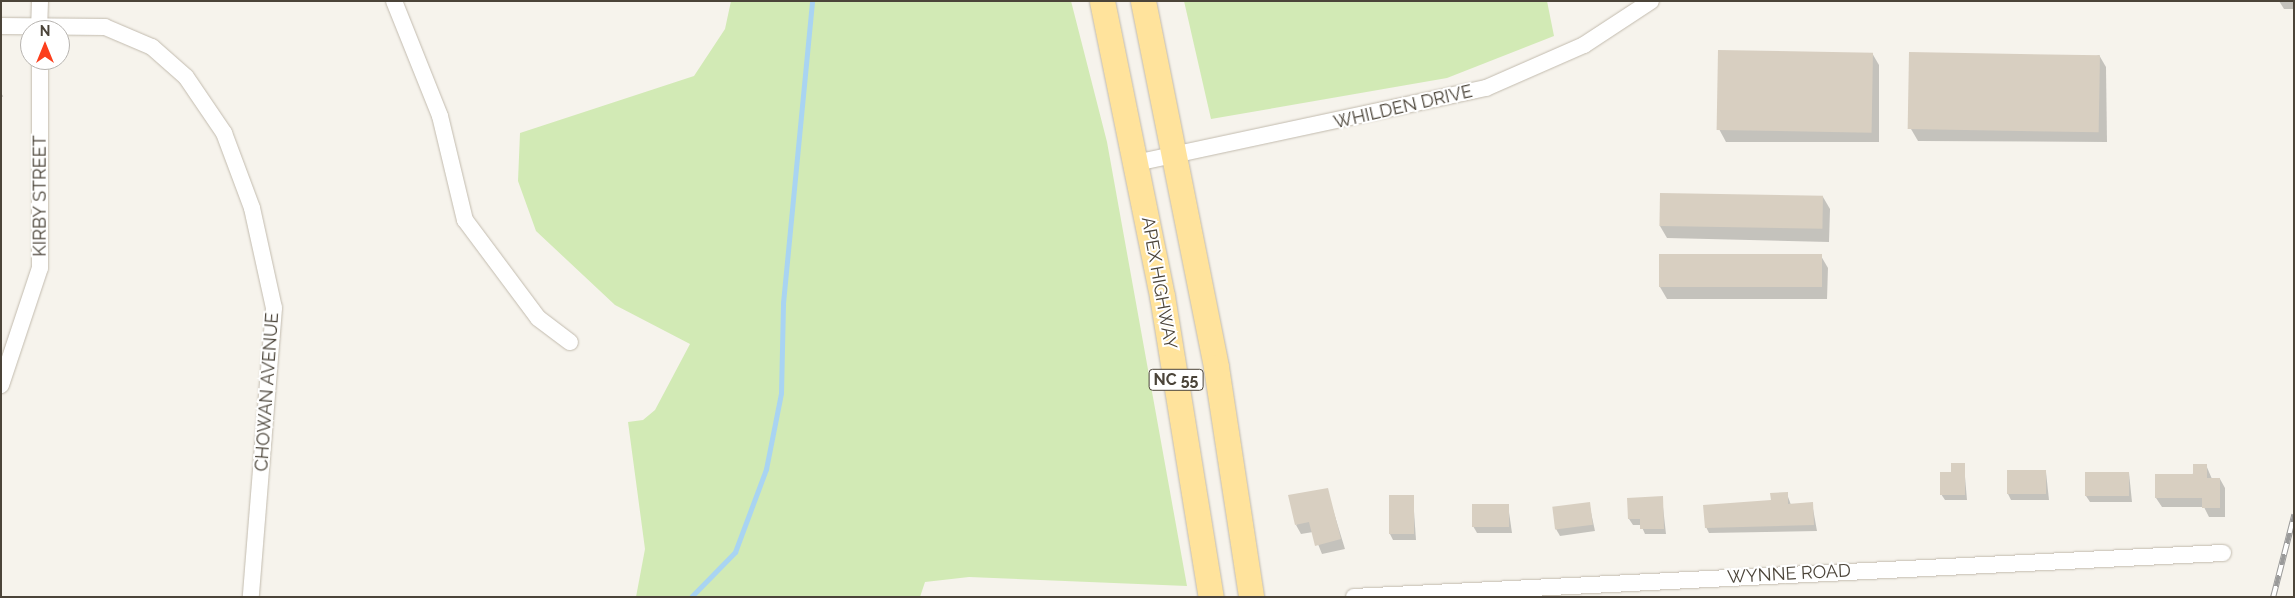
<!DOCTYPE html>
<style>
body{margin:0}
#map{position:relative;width:2295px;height:598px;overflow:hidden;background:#f6f3ec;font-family:Raleway,sans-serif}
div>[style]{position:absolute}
.green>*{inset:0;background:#d2eab5}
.shadow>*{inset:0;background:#0003;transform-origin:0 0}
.stream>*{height:5px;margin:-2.5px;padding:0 2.5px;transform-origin:2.5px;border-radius:2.5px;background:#a9d4f2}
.building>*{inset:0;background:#d8cfc1;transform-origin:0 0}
.roads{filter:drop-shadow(0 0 1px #c2bbae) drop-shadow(0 0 1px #c2bbae)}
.minor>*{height:16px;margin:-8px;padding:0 8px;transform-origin:8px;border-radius:8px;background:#fff}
.primary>*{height:25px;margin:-12.5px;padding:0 12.5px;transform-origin:12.5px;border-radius:12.5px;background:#ffe39c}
.rail>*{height:5.5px;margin-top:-2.75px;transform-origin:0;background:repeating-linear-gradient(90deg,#fff 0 11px,#9a9a9a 0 22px);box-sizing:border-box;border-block:1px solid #9a9a9a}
span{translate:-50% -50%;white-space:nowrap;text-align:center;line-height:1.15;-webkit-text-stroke:4px #fff;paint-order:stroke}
.shield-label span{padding:1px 4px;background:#fff;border:1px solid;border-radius:4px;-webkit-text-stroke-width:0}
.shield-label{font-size:16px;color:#4b4439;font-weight:700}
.street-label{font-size:18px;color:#4b4439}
.frame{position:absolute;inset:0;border:2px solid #4b4439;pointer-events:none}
.north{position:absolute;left:20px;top:20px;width:50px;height:50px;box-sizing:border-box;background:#fff;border:1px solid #b7b4b0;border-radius:50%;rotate:0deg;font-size:14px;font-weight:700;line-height:20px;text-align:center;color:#4b4439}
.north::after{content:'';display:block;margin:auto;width:18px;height:22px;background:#fc3f1d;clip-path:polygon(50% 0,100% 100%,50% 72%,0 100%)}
</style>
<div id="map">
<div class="green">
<div style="clip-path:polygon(731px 1px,1071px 1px,1107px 142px,1187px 586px,969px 577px,925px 582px,920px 597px,636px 597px,645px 549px,628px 422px,643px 420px,655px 410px,690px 344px,615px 305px,536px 231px,518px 181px,520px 133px,694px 76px,725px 29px)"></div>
<div style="clip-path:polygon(1184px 1px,1547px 1px,1554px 36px,1447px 78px,1211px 119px)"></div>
</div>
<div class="shadow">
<div style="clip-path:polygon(2279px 1px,2294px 1px,2294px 9px,2284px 9px)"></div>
<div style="clip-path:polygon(1872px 53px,1879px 65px,1879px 142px,1726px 142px,1719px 129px)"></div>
<div style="clip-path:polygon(2099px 55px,2106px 67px,2107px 142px,1918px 141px,1911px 129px)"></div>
<div style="left:1px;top:93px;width:4px;height:40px;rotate:56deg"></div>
<div style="clip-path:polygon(1823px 197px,1830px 209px,1829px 242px,1667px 238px,1660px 226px)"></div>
<div style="clip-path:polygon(1821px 256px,1828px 268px,1827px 299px,1667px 299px,1660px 287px)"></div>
<div style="clip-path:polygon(1964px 465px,1967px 500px,1945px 500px,1941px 494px,1953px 473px)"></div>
<div style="clip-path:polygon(2206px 465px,2212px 479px,2220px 479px,2225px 488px,2225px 517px,2209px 517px,2204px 507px,2162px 507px,2156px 498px)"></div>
<div style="clip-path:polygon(2046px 472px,2049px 500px,2011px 500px,2008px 494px)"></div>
<div style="clip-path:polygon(2129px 473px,2132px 502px,2090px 502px,2086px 496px)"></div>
<div style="clip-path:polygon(1327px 490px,1345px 549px,1322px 554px,1313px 532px,1301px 534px,1296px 525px)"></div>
<div style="clip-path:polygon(1787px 494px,1791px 505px,1812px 503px,1817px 531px,1709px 533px,1706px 527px)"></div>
<div style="clip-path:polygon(1413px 497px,1416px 540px,1393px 540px,1390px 534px)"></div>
<div style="clip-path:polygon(1662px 498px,1666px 534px,1645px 534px,1641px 525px,1633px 525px,1629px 519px)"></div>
<div style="clip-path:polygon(1589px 503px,1595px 531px,1560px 536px,1556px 529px)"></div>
<div style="clip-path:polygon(1508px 505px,1512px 533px,1477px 533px,1473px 526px)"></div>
</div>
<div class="stream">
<div style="left:691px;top:597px;width:63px;rotate:-45.6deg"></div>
<div style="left:735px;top:552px;width:89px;rotate:-69.5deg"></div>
<div style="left:766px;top:469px;width:77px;rotate:-78.8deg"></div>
<div style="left:781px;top:393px;width:90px;rotate:-88.7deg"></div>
<div style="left:783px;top:303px;width:303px;rotate:-84.5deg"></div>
</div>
<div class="building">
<div style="left:1718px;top:50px;width:155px;height:80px;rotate:1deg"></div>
<div style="left:1909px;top:52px;width:191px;height:77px;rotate:1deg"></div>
<div style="left:1660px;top:193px;width:163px;height:33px;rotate:1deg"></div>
<div style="left:1659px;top:254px;width:163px;height:33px"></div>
<div style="clip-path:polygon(1951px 463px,1965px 463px,1965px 495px,1940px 495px,1940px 472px,1951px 472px)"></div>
<div style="clip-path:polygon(2193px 464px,2207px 464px,2207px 478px,2220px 478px,2220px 508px,2202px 508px,2202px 498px,2155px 498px,2155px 474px,2193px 474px)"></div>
<div style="left:2007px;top:470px;width:39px;height:24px"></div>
<div style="left:2085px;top:472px;width:44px;height:24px"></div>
<div style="clip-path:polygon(1328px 488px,1341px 539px,1315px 546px,1309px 522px,1295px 525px,1288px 495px)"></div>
<div style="clip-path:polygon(1788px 492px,1788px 504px,1813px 502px,1814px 525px,1705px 528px,1703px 505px,1771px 500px,1770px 493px)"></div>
<div style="left:1389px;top:495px;width:25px;height:39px"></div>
<div style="clip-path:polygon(1663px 496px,1664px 529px,1640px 529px,1640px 519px,1628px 519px,1627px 498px)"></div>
<div style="left:1590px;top:502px;width:23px;height:38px;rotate:83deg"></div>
<div style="left:1472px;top:504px;width:37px;height:23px"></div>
</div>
<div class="roads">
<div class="minor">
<div style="left:394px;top:1px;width:124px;rotate:68.2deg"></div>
<div style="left:440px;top:116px;width:107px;rotate:76.5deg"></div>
<div style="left:465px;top:220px;width:122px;rotate:53.3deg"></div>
<div style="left:538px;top:318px;width:40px;rotate:37deg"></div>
<div style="left:1px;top:26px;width:104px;rotate:0.6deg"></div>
<div style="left:105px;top:27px;width:51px;rotate:23.1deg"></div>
<div style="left:152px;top:47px;width:45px;rotate:41.4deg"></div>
<div style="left:186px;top:77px;width:68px;rotate:55.8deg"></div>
<div style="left:224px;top:133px;width:80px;rotate:69.5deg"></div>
<div style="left:252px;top:208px;width:102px;rotate:77.6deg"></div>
<div style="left:274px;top:308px;width:290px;rotate:94.6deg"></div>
<div style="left:39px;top:30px;width:29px;rotate:-88deg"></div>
<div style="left:1136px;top:163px;width:358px;rotate:-12.1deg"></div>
<div style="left:1486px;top:88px;width:107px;rotate:-23.7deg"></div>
<div style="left:1584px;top:45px;width:80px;rotate:-33.3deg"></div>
<div style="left:1px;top:385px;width:123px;rotate:-71.6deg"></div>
<div style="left:40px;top:268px;width:208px;rotate:-90deg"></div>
<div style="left:1354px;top:597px;width:870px;rotate:-2.9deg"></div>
</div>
<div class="primary">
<div style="left:1102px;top:1px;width:301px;rotate:78.5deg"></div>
<div style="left:1162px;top:296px;width:305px;rotate:80.8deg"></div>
<div style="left:1143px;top:1px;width:373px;rotate:78.7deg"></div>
<div style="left:1216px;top:367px;width:233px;rotate:81.3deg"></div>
</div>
</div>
<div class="rail">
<div style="left:2273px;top:597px;width:85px;rotate:-75.6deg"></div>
</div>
<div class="shield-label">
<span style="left:1176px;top:380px">NC 55</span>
</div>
<div class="street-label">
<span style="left:1403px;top:107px;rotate:-13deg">WHILDEN DRIVE</span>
<span style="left:40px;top:196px;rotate:-90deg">KIRBY STREET</span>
<span style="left:1159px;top:283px;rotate:80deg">APEX HIGHWAY</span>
<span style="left:267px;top:392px;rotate:-86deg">CHOWAN AVENUE</span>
<span style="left:1789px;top:574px;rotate:-3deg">WYNNE ROAD</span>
</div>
<div class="frame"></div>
<div class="north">N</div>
</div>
